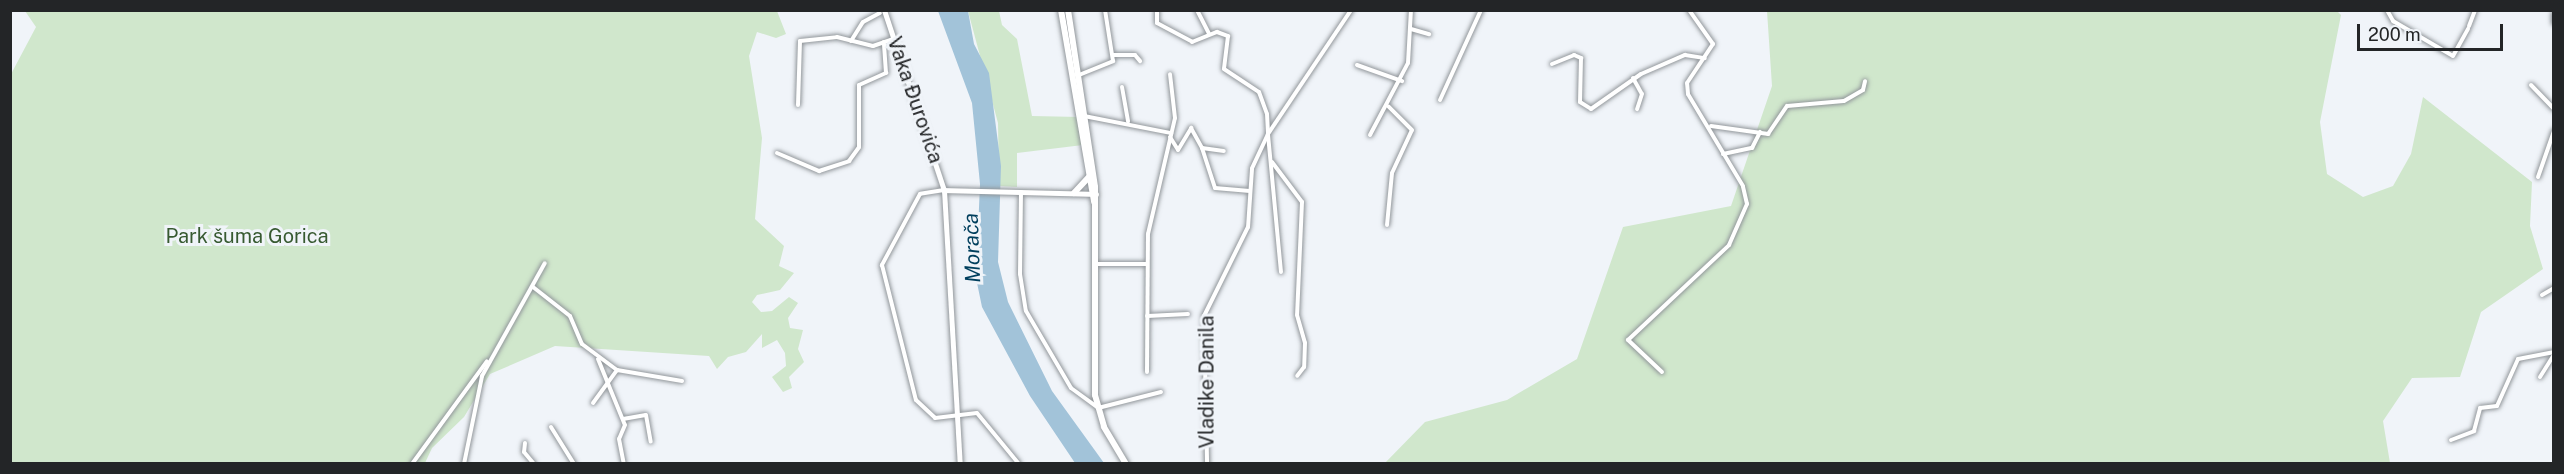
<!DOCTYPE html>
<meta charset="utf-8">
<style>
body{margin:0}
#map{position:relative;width:2564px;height:474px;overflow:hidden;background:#f0f4f9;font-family:"Public Sans",sans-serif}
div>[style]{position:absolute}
.green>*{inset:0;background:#d0e7cc}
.water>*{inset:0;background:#a2c3d9}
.roads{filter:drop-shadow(0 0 2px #91969a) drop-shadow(0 0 2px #91969a)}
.minor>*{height:4px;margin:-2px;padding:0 2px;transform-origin:2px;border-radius:2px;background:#fff}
.tertiary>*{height:5px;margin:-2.5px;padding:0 2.5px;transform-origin:2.5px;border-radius:2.5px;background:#fff}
.secondary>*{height:6px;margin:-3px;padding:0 3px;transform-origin:3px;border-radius:3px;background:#fff}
span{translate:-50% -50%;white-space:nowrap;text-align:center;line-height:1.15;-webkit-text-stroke:6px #f0f4f9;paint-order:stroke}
.street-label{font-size:20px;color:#232527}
.park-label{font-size:20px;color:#375a31}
.water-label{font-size:21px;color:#003f5d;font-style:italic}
.frame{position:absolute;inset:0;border:12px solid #232527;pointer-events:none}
.scale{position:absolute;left:2357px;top:24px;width:146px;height:27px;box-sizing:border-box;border:3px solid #232527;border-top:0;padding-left:8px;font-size:18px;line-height:21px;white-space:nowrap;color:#232527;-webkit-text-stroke:4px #f0f4f9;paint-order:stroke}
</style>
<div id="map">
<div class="green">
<div style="clip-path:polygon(25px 11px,777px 11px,786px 34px,776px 38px,757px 32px,749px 56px,762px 138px,755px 219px,784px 246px,779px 266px,794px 273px,780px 290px,757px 295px,752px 302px,761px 312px,772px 311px,789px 297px,798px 303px,788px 318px,790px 328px,803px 330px,798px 349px,804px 362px,789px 377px,792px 388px,783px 392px,772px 377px,786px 366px,785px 353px,777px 340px,762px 348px,762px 334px,746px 352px,728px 357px,717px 369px,709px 356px,555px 346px,490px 374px,464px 417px,432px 448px,425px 463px,11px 463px,10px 76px,36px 27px)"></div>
<div style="clip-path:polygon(968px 11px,999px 11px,1002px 25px,1017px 39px,1032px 116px,1080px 117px,1083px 145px,1017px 153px,1017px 187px,999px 186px,998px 123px)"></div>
<div style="clip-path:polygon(1767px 11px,2337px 11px,2341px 15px,2320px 122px,2327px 174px,2363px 197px,2393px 186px,2411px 154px,2423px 97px,2532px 182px,2530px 226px,2543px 269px,2481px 312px,2460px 377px,2412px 378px,2383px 421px,2390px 463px,1384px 464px,1425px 422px,1507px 400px,1577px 359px,1623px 227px,1731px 206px,1772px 86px)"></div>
</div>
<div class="water">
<div style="clip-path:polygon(938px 11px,968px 11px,974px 44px,989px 73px,1001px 166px,998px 262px,1008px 302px,1052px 391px,1104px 463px,1075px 463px,1030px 396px,982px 307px,976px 278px,980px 184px,972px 103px)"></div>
</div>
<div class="roads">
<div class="minor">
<div style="left:1157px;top:10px;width:13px;rotate:90deg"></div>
<div style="left:1157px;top:23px;width:40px;rotate:28deg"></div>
<div style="left:1192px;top:42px;width:27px;rotate:-22deg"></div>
<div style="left:1217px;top:32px;width:12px;rotate:20deg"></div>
<div style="left:1228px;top:36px;width:33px;rotate:97deg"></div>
<div style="left:1224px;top:69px;width:42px;rotate:33.3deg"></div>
<div style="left:1259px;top:92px;width:23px;rotate:70deg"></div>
<div style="left:1267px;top:114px;width:20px;rotate:87deg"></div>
<div style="left:1268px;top:134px;width:38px;rotate:115deg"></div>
<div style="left:1252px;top:169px;width:58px;rotate:93.9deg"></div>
<div style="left:1248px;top:227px;width:99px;rotate:116.3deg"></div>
<div style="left:1204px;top:316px;width:148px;rotate:88.8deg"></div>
<div style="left:1197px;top:10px;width:27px;rotate:63deg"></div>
<div style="left:2387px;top:10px;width:13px;rotate:61deg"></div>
<div style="left:2393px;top:21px;width:69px;rotate:30.3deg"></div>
<div style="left:2453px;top:56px;width:31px;rotate:-61deg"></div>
<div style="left:2554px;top:13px;width:10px;rotate:90deg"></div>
<div style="left:2469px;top:26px;width:17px;rotate:-69deg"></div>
<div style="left:1411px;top:29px;width:19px;rotate:16deg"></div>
<div style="left:851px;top:41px;width:22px;rotate:-58deg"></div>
<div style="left:863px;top:22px;width:19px;rotate:-28deg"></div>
<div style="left:1113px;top:55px;width:22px"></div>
<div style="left:1135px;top:55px;width:8px;rotate:50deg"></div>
<div style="left:1552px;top:64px;width:24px;rotate:-22deg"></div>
<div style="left:1574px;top:55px;width:8px;rotate:23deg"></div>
<div style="left:1581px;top:58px;width:44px;rotate:91.3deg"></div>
<div style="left:1580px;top:102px;width:13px;rotate:32deg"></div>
<div style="left:1591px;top:109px;width:61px;rotate:-35deg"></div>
<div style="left:1641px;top:74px;width:48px;rotate:-23.4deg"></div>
<div style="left:1685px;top:55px;width:20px;rotate:9deg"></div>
<div style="left:1357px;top:65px;width:48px;rotate:19.6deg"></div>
<div style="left:1079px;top:75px;width:37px;rotate:-22deg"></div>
<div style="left:1113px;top:61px;width:52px;rotate:-98.9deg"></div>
<div style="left:1633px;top:78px;width:18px;rotate:61deg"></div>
<div style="left:1642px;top:94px;width:16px;rotate:108deg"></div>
<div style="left:2531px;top:85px;width:33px;rotate:46deg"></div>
<div style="left:1122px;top:87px;width:35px;rotate:80deg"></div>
<div style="left:1440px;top:100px;width:99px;rotate:-65.5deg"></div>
<div style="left:798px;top:105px;width:64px;rotate:-88.2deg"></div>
<div style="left:800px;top:41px;width:37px;rotate:-6deg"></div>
<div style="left:837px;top:37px;width:37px;rotate:14deg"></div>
<div style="left:873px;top:46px;width:21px;rotate:-19deg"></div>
<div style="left:1084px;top:116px;width:89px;rotate:11.1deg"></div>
<div style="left:1711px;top:126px;width:58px;rotate:8deg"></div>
<div style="left:1768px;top:134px;width:34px;rotate:-56deg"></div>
<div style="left:1787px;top:106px;width:57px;rotate:-5deg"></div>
<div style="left:1844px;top:101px;width:22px;rotate:-30deg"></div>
<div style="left:1863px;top:90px;width:9px;rotate:-77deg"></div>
<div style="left:1370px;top:135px;width:81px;rotate:-62.2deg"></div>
<div style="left:1408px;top:63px;width:53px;rotate:-86.8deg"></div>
<div style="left:1170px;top:137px;width:15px;rotate:58deg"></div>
<div style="left:1178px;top:150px;width:26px;rotate:-59deg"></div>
<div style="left:1191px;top:128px;width:23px;rotate:61deg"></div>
<div style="left:1202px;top:148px;width:22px;rotate:8deg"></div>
<div style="left:1202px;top:148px;width:42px;rotate:72deg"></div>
<div style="left:1215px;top:188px;width:35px;rotate:5deg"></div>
<div style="left:777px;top:153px;width:46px;rotate:23.2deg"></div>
<div style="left:819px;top:171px;width:32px;rotate:-18deg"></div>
<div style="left:849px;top:161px;width:17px;rotate:-54deg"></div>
<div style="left:859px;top:147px;width:62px;rotate:-90deg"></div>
<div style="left:859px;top:85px;width:30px;rotate:-24deg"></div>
<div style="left:886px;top:73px;width:31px;rotate:-94deg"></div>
<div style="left:1723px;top:154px;width:30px;rotate:-12deg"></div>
<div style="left:1752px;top:148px;width:18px;rotate:-63deg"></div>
<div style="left:1272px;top:162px;width:50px;rotate:53.1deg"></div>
<div style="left:1302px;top:202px;width:113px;rotate:92.5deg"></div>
<div style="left:1297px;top:315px;width:29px;rotate:74deg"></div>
<div style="left:1305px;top:343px;width:24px;rotate:92deg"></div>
<div style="left:1304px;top:367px;width:11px;rotate:128deg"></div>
<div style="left:2538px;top:177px;width:49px;rotate:-70.8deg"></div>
<div style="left:944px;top:190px;width:24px;rotate:171deg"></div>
<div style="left:920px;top:194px;width:81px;rotate:118.2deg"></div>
<div style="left:882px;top:265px;width:139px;rotate:75.9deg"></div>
<div style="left:916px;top:400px;width:26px;rotate:43deg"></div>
<div style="left:935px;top:418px;width:42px;rotate:-6.8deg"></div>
<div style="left:977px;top:413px;width:66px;rotate:50.5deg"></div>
<div style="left:1021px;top:192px;width:82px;rotate:90.7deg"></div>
<div style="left:1020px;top:274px;width:37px;rotate:81deg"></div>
<div style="left:1026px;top:311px;width:89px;rotate:59.7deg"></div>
<div style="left:1071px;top:388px;width:32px;rotate:36deg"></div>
<div style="left:1387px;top:225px;width:52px;rotate:-84.5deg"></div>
<div style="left:1392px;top:173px;width:47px;rotate:-65.1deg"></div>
<div style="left:1412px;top:130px;width:33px;rotate:-135deg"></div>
<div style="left:1095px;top:264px;width:52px"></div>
<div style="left:1281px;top:272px;width:139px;rotate:-95.4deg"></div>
<div style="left:1268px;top:134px;width:149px;rotate:-56.2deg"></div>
<div style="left:533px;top:287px;width:47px;rotate:38.1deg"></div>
<div style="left:570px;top:316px;width:30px;rotate:67deg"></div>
<div style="left:582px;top:344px;width:44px;rotate:36.6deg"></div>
<div style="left:617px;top:370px;width:66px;rotate:9.6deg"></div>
<div style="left:2542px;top:295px;width:14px;rotate:-30deg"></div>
<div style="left:1147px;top:316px;width:41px;rotate:-2.8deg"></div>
<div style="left:598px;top:359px;width:71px;rotate:67.8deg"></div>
<div style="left:625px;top:425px;width:15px;rotate:113deg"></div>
<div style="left:619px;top:439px;width:25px;rotate:79deg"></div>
<div style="left:1147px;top:372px;width:138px;rotate:-89.6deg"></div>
<div style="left:1148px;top:234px;width:119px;rotate:-76.9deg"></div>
<div style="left:1175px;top:118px;width:44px;rotate:-96.5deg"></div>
<div style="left:1662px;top:372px;width:47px;rotate:-136.7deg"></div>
<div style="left:1628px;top:340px;width:139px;rotate:-43.2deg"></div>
<div style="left:1729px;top:245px;width:45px;rotate:-66.3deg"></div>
<div style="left:1747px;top:204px;width:18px;rotate:-103deg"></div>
<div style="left:1743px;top:186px;width:107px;rotate:-120.9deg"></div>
<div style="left:1688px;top:94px;width:11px;rotate:-95deg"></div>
<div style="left:1687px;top:83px;width:47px;rotate:-56.3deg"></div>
<div style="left:1713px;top:44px;width:42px;rotate:-125.2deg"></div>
<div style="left:2540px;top:377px;width:26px;rotate:-58deg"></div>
<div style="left:593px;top:403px;width:41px;rotate:-54deg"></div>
<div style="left:1098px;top:408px;width:65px;rotate:-14.3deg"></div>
<div style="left:623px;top:419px;width:23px;rotate:-10deg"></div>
<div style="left:646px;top:415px;width:27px;rotate:80deg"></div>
<div style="left:551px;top:427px;width:44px;rotate:58.1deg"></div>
<div style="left:2451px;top:440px;width:25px;rotate:-21deg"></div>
<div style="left:2474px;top:431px;width:24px;rotate:-75deg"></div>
<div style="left:2480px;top:408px;width:17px;rotate:-7deg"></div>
<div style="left:2497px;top:406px;width:51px;rotate:-65.9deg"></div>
<div style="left:2518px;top:359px;width:37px;rotate:-11deg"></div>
<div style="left:525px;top:443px;width:9px;rotate:96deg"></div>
<div style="left:524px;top:452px;width:16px;rotate:50deg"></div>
<div style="left:412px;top:464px;width:127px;rotate:-53.9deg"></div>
<div style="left:464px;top:464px;width:90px;rotate:-78.4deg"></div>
<div style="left:482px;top:376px;width:129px;rotate:-60.9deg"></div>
</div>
<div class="tertiary">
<div style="left:884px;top:10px;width:190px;rotate:71.6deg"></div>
<div style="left:944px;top:190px;width:274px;rotate:86.7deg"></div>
<div style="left:944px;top:190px;width:152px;rotate:1.5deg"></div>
</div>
<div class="secondary">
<div style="left:1061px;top:10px;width:195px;rotate:80.2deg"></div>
<div style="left:1068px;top:10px;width:179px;rotate:81.3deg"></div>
<div style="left:1095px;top:187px;width:208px;rotate:90deg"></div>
<div style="left:1095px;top:395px;width:33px;rotate:74deg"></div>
<div style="left:1104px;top:427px;width:43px;rotate:59.3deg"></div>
<div style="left:1074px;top:193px;width:22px;rotate:-47deg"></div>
</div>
</div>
<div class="street-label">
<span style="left:915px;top:100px;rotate:71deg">Vaka Đurovića</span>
<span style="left:1207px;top:382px;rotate:-90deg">Vladike Danila</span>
</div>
<div class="park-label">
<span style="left:247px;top:236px">Park šuma Gorica</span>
</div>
<div class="water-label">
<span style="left:972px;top:248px;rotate:-92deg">Morača</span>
</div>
<div class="frame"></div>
<div class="scale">200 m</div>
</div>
